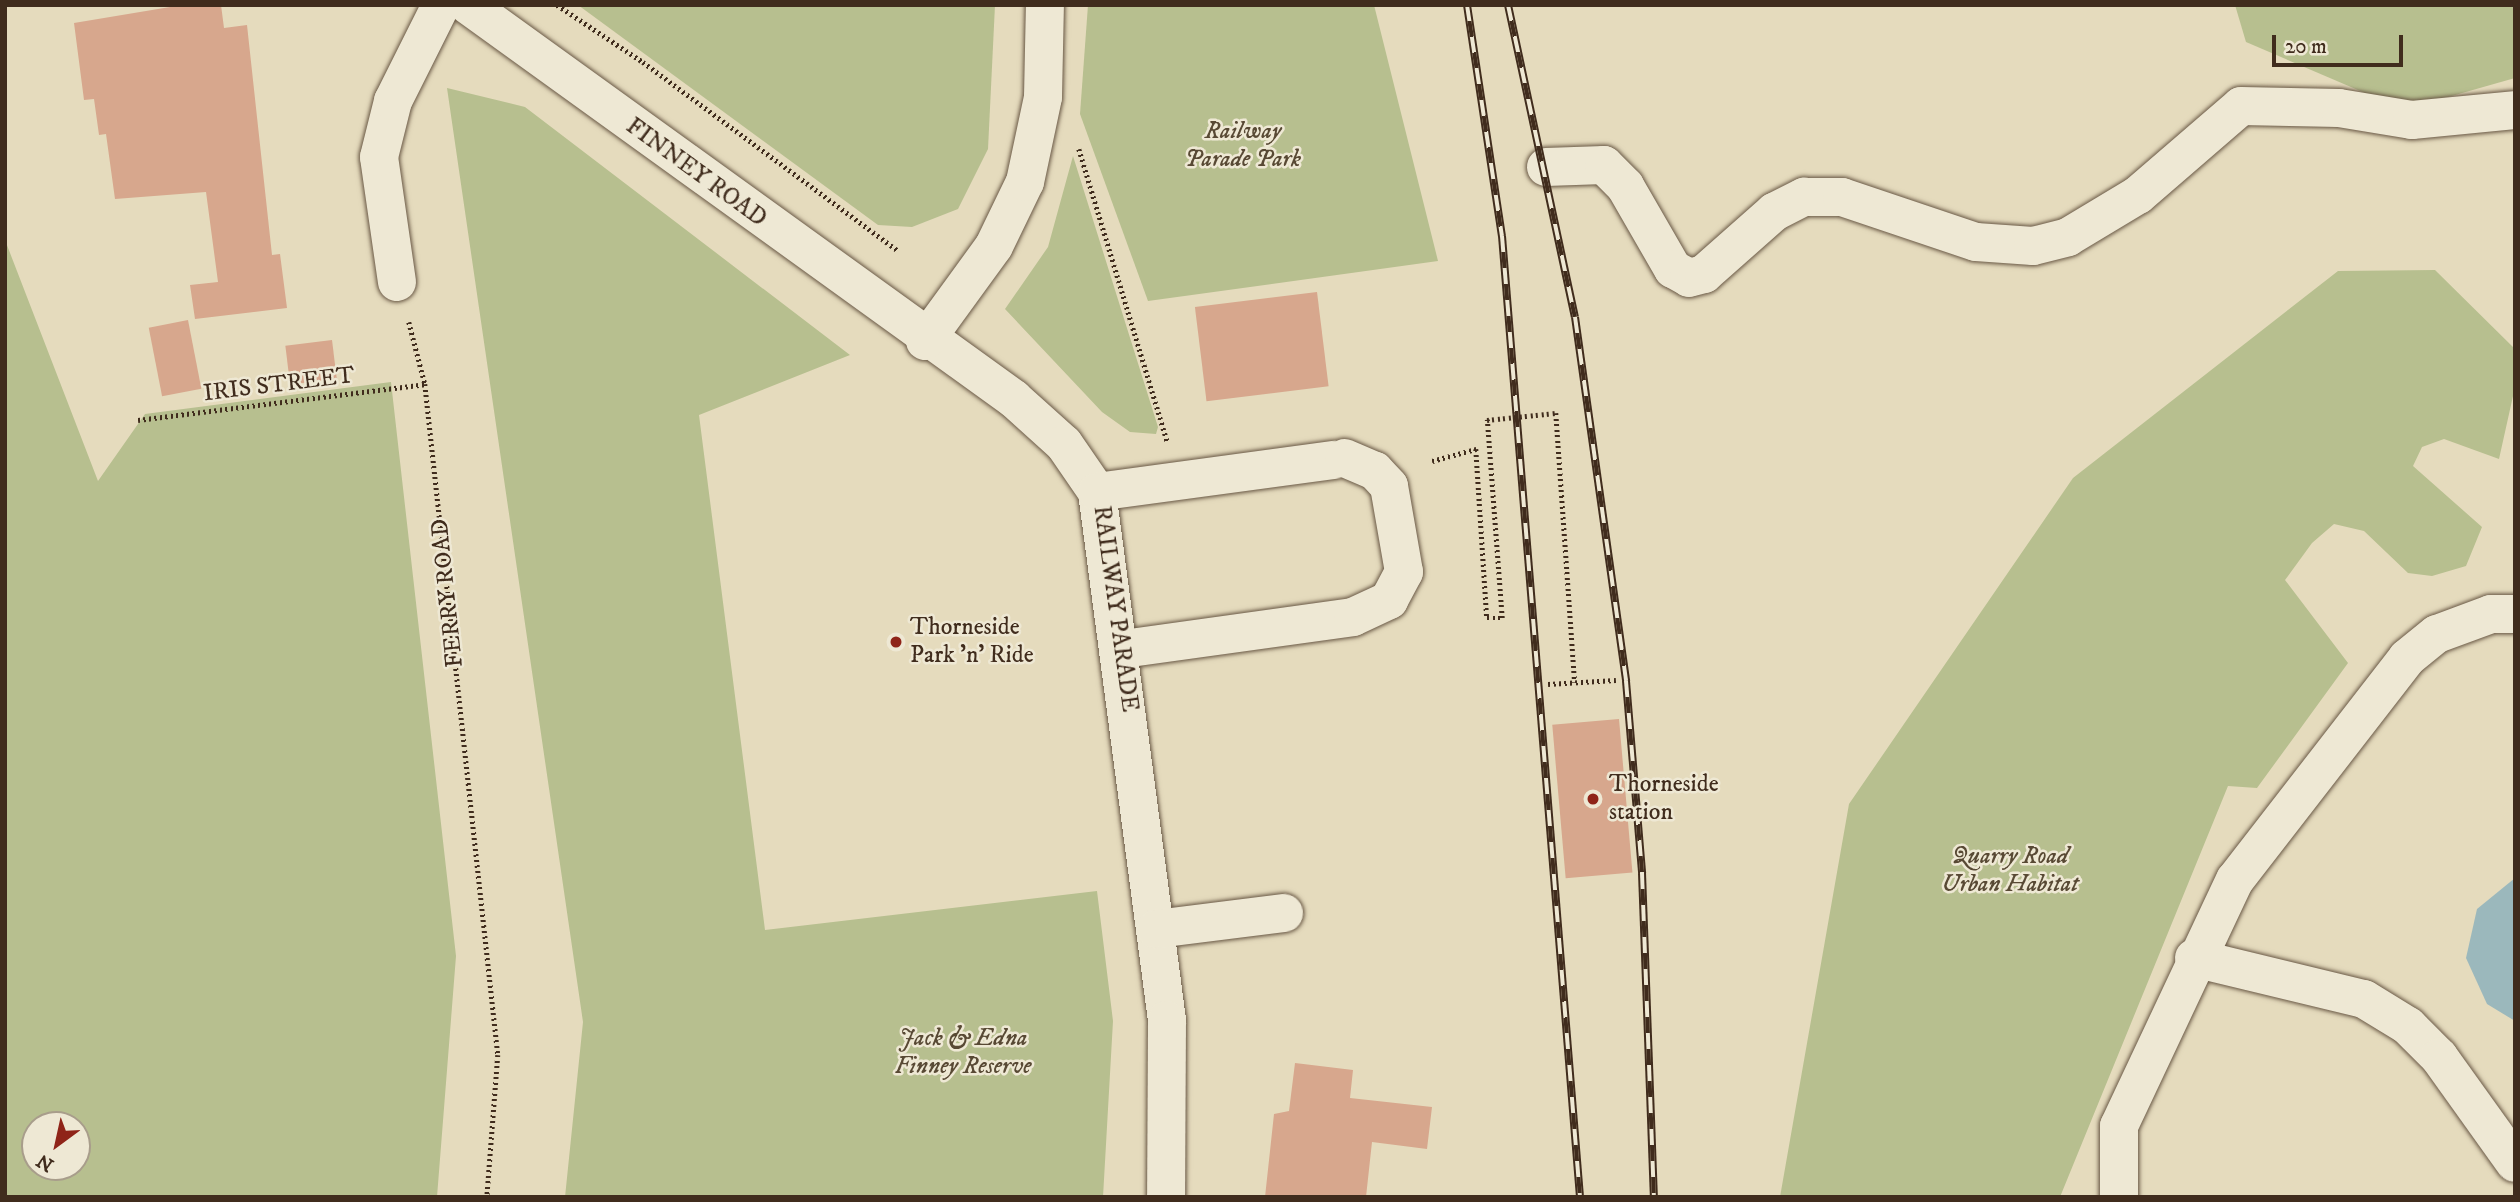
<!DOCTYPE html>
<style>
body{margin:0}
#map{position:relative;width:2520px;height:1202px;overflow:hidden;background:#e5dbbd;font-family:"IM FELL DW Pica",serif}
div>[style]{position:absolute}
.green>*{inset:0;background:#b7bf8f}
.water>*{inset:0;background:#9bb8bc}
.building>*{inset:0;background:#d7a78d;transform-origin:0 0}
.path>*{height:4.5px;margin-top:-2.25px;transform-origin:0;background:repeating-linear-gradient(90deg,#402c1d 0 2px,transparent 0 5.5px)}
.roads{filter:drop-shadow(0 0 2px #695845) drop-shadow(0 0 2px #695845)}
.minor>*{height:38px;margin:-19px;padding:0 19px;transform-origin:19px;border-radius:19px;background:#eee8d4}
.rail>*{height:8px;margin-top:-4px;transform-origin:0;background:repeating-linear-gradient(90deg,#eee8d4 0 16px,#402c1d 0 32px);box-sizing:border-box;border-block:2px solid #402c1d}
.path-bridge>*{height:4.5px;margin-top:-2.25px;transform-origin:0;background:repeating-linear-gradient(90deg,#402c1d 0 2px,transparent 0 5.5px)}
.dots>*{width:19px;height:19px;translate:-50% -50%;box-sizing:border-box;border:4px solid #eee8d4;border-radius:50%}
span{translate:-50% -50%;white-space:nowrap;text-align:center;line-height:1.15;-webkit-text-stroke:5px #eee8d4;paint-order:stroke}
.park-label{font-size:24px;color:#584934;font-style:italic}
.street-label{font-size:24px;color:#402c1d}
.poi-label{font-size:24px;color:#402c1d}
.left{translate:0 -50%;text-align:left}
.frame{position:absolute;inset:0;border:7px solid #402c1d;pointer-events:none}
.north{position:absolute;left:21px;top:1111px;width:70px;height:70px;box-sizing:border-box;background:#eee8d4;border:2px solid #a89d8b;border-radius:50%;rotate:213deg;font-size:19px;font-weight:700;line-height:28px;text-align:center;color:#402c1d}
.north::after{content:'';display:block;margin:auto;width:24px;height:32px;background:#8f2418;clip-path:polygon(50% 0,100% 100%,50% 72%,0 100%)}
.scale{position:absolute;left:2272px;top:35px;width:131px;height:32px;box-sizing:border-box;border:4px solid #402c1d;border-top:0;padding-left:9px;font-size:21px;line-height:24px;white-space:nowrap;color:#402c1d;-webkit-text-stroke:5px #eee8d4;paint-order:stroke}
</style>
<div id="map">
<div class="green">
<div style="clip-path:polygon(578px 5px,995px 5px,988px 149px,958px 209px,912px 227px,878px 225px)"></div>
<div style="clip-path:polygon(1088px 5px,1374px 5px,1438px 261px,1148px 301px,1080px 114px)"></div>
<div style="clip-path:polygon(2235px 5px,2515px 5px,2515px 78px,2427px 103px,2386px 102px,2246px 42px)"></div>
<div style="clip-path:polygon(447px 88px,525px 107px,850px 355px,699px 415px,765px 930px,1097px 891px,1113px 1021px,1103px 1197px,565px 1197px,583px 1022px)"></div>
<div style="clip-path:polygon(1073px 156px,1158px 427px,1156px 434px,1130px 432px,1102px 412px,1005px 309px,1048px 247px)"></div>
<div style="clip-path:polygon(evenodd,5px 240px,98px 481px,145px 414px,391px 382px,456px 956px,437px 1197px,5px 1197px,5px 240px,35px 1125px,77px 1125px,77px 1167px,35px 1167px,35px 1125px)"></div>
<div style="clip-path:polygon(2435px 270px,2515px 349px,2515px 387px,2499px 459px,2444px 439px,2422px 447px,2413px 466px,2482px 527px,2466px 566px,2432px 576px,2408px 573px,2364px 531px,2334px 524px,2312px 543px,2285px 580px,2348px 663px,2257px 788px,2228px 786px,2060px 1197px,1780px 1197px,1849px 804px,2073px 478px,2338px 271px)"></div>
</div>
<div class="water">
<div style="clip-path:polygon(2515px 878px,2515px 1021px,2487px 1004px,2466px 958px,2477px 909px)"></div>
</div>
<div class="building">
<div style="clip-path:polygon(182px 5px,221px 5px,224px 28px,247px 25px,272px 255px,280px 254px,287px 308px,195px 319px,190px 285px,218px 282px,206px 192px,115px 199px,106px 134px,99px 135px,94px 99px,84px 100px,74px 23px)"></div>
<div style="left:1317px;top:292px;width:95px;height:123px;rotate:83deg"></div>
<div style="left:188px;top:320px;width:70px;height:40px;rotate:79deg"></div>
<div style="left:332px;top:340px;width:39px;height:47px;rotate:83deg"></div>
<div style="left:1619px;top:719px;width:154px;height:67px;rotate:85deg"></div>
<div style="clip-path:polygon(1295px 1063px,1353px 1070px,1350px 1098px,1432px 1107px,1427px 1149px,1372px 1142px,1366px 1197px,1265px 1197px,1274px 1114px,1289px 1111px)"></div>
</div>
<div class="path">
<div style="left:557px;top:5px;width:103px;rotate:33.5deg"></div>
<div style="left:643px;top:62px;width:317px;rotate:36.5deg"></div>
<div style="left:1079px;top:149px;width:305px;rotate:73.2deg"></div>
<div style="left:409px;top:322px;width:64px;rotate:75.5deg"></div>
<div style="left:425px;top:384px;width:675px;rotate:83.79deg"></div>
<div style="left:498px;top:1055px;width:142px;rotate:94.4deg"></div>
<div style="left:1556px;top:413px;width:270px;rotate:86deg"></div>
<div style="left:138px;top:420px;width:289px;rotate:-7.1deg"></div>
<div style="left:1432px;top:461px;width:46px;rotate:-15.3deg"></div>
<div style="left:1476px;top:449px;width:169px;rotate:86.3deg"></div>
<div style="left:1487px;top:618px;width:15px"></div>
<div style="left:1502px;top:618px;width:199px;rotate:-94.3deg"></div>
<div style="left:1548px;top:684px;width:68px;rotate:-3.4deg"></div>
</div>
<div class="roads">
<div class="minor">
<div style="left:468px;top:5px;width:673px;rotate:35.81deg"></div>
<div style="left:1014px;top:399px;width:67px;rotate:42deg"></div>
<div style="left:1064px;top:444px;width:58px;rotate:55.5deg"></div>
<div style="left:1097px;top:492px;width:533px;rotate:82.45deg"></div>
<div style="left:1167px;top:1020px;width:177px;rotate:90.3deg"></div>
<div style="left:1546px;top:167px;width:58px;rotate:-2deg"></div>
<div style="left:1604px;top:165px;width:30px;rotate:45deg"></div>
<div style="left:1625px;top:186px;width:96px;rotate:60deg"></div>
<div style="left:1673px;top:269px;width:18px;rotate:29deg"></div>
<div style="left:1689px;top:278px;width:16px;rotate:-15deg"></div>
<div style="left:1704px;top:274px;width:94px;rotate:-41.5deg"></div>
<div style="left:1774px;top:212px;width:34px;rotate:-27deg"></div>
<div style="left:1804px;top:197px;width:38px"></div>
<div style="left:1842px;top:197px;width:141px;rotate:18.6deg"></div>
<div style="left:1976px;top:242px;width:57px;rotate:4deg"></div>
<div style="left:2033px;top:246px;width:36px;rotate:-14deg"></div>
<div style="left:2068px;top:237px;width:82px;rotate:-31deg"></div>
<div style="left:2138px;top:195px;width:136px;rotate:-40.8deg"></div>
<div style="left:2241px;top:106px;width:98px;rotate:1.2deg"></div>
<div style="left:2339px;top:108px;width:74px;rotate:9.3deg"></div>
<div style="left:2412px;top:120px;width:103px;rotate:-5.5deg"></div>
<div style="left:397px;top:282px;width:126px;rotate:-98.2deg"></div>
<div style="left:379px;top:157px;width:58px;rotate:-76deg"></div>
<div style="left:393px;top:101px;width:107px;rotate:-63.4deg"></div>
<div style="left:925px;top:341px;width:117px;rotate:-54deg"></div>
<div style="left:994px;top:246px;width:71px;rotate:-64.2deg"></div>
<div style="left:1025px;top:182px;width:87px;rotate:-78deg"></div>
<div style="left:1043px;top:97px;width:92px;rotate:-88.8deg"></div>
<div style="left:1097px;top:492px;width:239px;rotate:-7.7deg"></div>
<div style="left:1123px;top:649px;width:232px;rotate:-7.9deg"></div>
<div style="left:1353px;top:617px;width:40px;rotate:-25deg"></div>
<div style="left:1389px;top:600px;width:32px;rotate:-62deg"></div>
<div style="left:1404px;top:572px;width:87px;rotate:-99.9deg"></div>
<div style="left:1389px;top:486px;width:21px;rotate:-133deg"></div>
<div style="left:1375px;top:471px;width:33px;rotate:-157deg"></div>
<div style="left:1156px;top:929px;width:129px;rotate:-7.1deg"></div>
<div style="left:2194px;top:958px;width:175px;rotate:13.6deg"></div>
<div style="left:2364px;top:999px;width:52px;rotate:31.5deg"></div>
<div style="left:2408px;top:1026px;width:44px;rotate:45deg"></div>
<div style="left:2439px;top:1057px;width:130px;rotate:54.4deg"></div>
<div style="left:2119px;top:1197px;width:71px;rotate:-90deg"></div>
<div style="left:2119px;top:1126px;width:272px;rotate:-64.8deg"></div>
<div style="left:2235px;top:880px;width:281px;rotate:-52.2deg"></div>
<div style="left:2407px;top:658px;width:38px;rotate:-39deg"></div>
<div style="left:2437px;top:634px;width:58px;rotate:-20.3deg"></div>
<div style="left:2491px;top:614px;width:24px"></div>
</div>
</div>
<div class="rail">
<div style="left:1467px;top:5px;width:234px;rotate:81.4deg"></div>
<div style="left:1502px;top:236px;width:964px;rotate:85.36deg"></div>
<div style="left:1508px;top:5px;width:319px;rotate:77.9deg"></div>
<div style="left:1575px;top:317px;width:368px;rotate:82deg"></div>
<div style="left:1626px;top:681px;width:193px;rotate:85.2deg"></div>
<div style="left:1642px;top:873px;width:324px;rotate:87.9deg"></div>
</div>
<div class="path-bridge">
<div style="left:1487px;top:420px;width:69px;rotate:-5.8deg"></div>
</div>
<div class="dots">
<div style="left:896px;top:642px;background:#8f2418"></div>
<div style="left:1593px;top:799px;background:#8f2418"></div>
</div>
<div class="park-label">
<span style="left:1243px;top:146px">Railway<br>Parade Park</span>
<span style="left:2010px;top:871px">Quarry Road<br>Urban Habitat</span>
<span style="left:963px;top:1053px">Jack &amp; Edna<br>Finney Reserve</span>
</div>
<div class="street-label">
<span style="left:696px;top:173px;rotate:36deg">FINNEY ROAD</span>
<span style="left:279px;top:385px;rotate:-7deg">IRIS STREET</span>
<span style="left:448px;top:593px;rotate:-96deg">FERRY ROAD</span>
<span style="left:1115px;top:609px;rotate:82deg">RAILWAY PARADE</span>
</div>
<div class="poi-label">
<span class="left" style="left:910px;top:642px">Thorneside<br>Park 'n' Ride</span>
<span class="left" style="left:1609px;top:799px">Thorneside<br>station</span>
</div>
<div class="frame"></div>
<div class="north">N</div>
<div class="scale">20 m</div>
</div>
